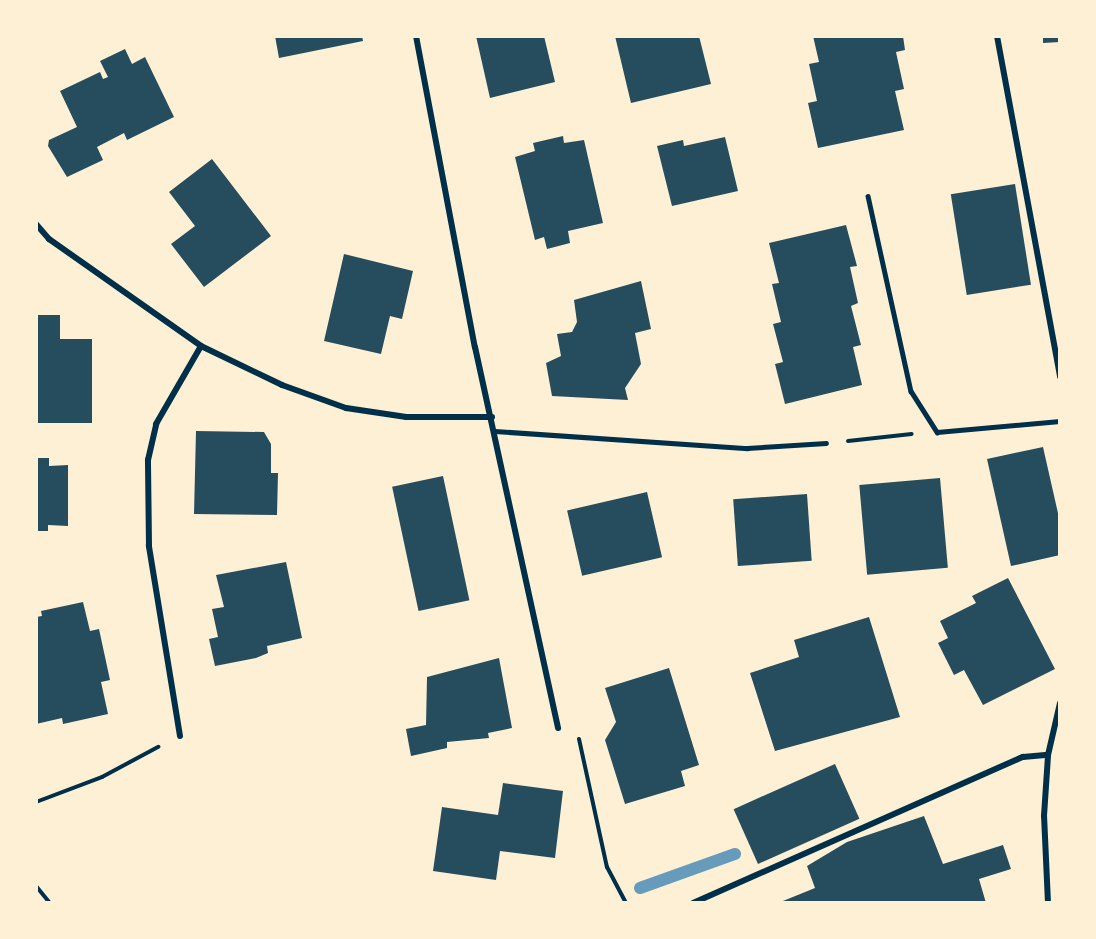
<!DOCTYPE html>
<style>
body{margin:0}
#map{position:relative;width:1096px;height:939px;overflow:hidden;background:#fdf0d5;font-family:"Source Sans 3",sans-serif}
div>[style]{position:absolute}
.stream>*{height:12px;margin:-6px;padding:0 6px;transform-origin:6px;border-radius:6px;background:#669bbc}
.building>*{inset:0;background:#264d5e;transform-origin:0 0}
.path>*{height:4px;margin:-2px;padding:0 2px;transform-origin:2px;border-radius:2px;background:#003049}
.service>*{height:4.5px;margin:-2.25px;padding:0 2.25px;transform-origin:2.25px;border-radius:2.25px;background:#003049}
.minor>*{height:6px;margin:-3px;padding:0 3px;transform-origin:3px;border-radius:3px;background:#003049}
span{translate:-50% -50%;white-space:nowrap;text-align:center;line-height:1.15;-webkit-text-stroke:4.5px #fdf0d5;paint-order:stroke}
.frame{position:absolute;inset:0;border:38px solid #fdf0d5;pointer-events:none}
</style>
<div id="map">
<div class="stream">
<div style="left:640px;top:888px;width:101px;rotate:-19.7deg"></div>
</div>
<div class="building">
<div style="clip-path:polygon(275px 36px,362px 36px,363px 41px,279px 58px)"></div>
<div style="clip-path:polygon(476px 36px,544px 36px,555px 82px,490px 98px)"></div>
<div style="clip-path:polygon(615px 36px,699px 36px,711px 84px,631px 103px)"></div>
<div style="clip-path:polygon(813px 36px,903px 36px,905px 50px,896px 52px,904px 89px,895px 91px,904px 130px,818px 148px,808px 103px,817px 101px,809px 64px,819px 62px)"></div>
<div style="clip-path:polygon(1043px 36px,1060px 36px,1060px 42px,1043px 43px)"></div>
<div style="clip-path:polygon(125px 49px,132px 64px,145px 57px,174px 117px,127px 140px,124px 133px,97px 147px,103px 160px,67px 177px,48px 146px,49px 140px,77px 127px,60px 91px,100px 72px,103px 79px,108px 77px,100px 61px)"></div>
<div style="clip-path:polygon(563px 136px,564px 143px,584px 140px,603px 223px,568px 231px,570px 243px,547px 249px,544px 237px,535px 240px,515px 157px,535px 151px,533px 143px)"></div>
<div style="clip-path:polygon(725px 137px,738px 191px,672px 206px,657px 146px,683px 140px,684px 146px)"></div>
<div style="clip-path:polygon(212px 159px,271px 236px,204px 287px,171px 244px,195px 226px,169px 192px)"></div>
<div style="left:1015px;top:184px;width:102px;height:65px;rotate:81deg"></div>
<div style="clip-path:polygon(846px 225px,857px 266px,850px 267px,858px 303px,851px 306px,861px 345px,853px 347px,862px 385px,785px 404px,775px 364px,783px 362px,773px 324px,781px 322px,772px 284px,779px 283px,769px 243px)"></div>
<div style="clip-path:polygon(344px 254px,413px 271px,402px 319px,390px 316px,381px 354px,324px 341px)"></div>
<div style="clip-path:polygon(641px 281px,651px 329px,635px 333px,641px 364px,625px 388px,628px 400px,552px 396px,546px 363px,561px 356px,557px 334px,572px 332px,577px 322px,574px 300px)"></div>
<div style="clip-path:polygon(36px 315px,60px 315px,60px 339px,92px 339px,92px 423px,36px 423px)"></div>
<div style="clip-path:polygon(196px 431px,264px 432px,271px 444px,271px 473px,278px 473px,277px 515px,194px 514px)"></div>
<div style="clip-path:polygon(1043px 447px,1060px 522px,1060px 555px,1011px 566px,987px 459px)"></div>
<div style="clip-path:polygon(36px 458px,49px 458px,49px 466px,68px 465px,68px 526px,48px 525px,48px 531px,36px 531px)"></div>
<div style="left:443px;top:476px;width:127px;height:52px;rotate:78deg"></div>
<div style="left:940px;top:478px;width:90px;height:81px;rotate:85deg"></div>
<div style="left:647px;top:492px;width:67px;height:82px;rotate:77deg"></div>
<div style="left:807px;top:494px;width:67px;height:74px;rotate:86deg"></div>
<div style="clip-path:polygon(286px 562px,302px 638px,267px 646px,268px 653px,256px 658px,215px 666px,209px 639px,218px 637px,212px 609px,224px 607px,216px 575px)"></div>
<div style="clip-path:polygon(1008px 578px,1055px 669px,983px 705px,964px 670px,954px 675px,938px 643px,948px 638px,940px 621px,976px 603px,972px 596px)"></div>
<div style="clip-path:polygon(83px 602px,90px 631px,99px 629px,110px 680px,101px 682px,108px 714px,63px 724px,62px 718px,36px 724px,36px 617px,42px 616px,41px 611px)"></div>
<div style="clip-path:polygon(869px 617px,900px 717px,775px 751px,750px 673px,799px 657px,794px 640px)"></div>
<div style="clip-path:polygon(499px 658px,512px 728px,488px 733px,489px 738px,447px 742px,447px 748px,411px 756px,406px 729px,426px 725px,427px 677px)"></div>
<div style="clip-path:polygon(669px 668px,699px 765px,681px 771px,685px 786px,625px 804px,605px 740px,616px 722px,605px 688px)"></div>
<div style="left:835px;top:764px;width:60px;height:111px;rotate:66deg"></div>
<div style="clip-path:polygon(503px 783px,563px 791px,555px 858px,500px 851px,496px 880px,433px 871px,442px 807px,498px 815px)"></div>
<div style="clip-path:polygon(924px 816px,943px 864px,1003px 845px,1011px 869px,979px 879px,986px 903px,778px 903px,815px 888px,807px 866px,847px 842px)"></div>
</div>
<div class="path">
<div style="left:848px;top:441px;width:64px;rotate:-6.2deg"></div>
<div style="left:579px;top:739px;width:131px;rotate:77.7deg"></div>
<div style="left:607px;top:867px;width:41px;rotate:62.2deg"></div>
<div style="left:36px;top:802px;width:71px;rotate:-20.7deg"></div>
<div style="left:102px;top:777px;width:64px;rotate:-28.2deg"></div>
<div style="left:36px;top:886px;width:22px;rotate:51deg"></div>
</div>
<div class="service">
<div style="left:868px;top:196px;width:200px;rotate:77.6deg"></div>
<div style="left:911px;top:391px;width:49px;rotate:57.6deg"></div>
<div style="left:937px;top:432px;width:123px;rotate:-5.1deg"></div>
<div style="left:495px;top:431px;width:253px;rotate:3.9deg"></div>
<div style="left:747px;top:448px;width:79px;rotate:-3.6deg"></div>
</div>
<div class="minor">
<div style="left:416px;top:36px;width:317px;rotate:79.3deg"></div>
<div style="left:475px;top:347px;width:390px;rotate:77.7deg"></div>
<div style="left:997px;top:36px;width:347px;rotate:79.5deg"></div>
<div style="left:36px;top:224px;width:20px;rotate:49deg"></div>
<div style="left:49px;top:239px;width:186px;rotate:35.1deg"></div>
<div style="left:201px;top:346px;width:90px;rotate:25.7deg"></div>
<div style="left:282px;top:385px;width:68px;rotate:19.8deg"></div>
<div style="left:346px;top:408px;width:61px;rotate:8.5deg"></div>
<div style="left:406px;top:417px;width:86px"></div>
<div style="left:180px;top:736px;width:193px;rotate:-99.3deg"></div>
<div style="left:149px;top:546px;width:86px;rotate:-90.7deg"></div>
<div style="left:148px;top:460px;width:37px;rotate:-77deg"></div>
<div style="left:156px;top:424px;width:90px;rotate:-60deg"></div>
<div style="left:693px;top:903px;width:361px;rotate:-23.9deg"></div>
<div style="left:1023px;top:757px;width:25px;rotate:-5deg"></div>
<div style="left:1048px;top:903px;width:87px;rotate:-92.6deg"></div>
<div style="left:1044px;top:816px;width:61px;rotate:-86.2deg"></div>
<div style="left:1048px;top:755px;width:53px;rotate:-77deg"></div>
</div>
<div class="frame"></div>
</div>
